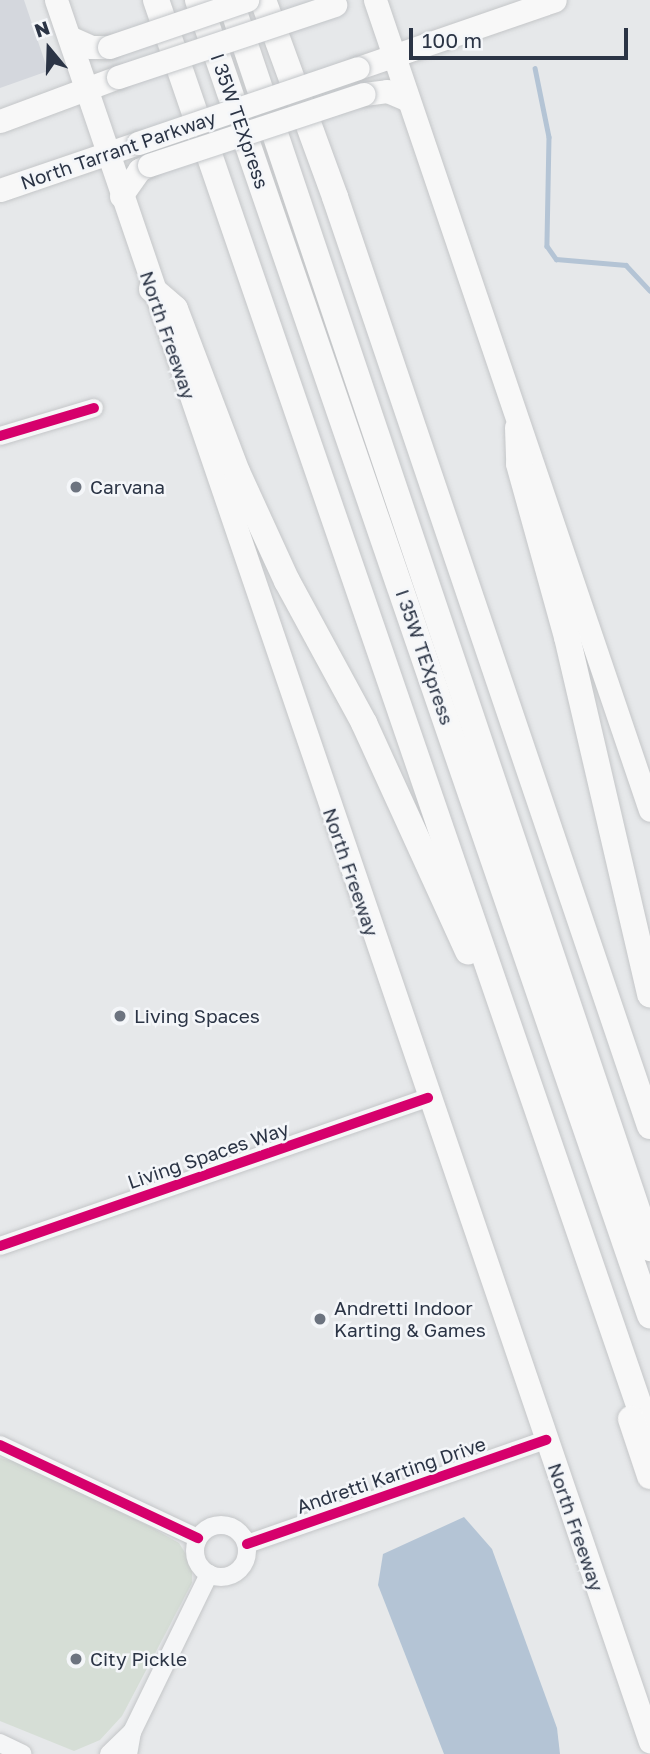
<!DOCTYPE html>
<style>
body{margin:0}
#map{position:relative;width:650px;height:1754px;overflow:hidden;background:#e6e8ea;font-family:"Golos Text",sans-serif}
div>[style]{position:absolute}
.built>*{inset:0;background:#d4d7dd}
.green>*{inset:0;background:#d6ded6}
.water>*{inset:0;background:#b4c4d5}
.stream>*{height:4.5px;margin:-2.25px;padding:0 2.25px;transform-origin:2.25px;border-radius:2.25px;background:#b4c4d5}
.roads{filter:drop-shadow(0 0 2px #c4c6c8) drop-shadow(0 0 2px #c4c6c8)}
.minor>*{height:18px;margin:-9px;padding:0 9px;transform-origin:9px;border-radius:9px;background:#f5f6f7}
.minor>.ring{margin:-9px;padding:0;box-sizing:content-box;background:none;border:18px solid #f5f6f7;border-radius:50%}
.major>*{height:23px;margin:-11.5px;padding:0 11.5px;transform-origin:11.5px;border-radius:11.5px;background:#f8f8f8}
.highway>*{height:26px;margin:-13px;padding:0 13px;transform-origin:13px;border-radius:13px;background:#f8f8f8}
.bridges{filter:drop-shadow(0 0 2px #c2c5c8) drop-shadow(0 0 2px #c2c5c8)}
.major-bridge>*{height:23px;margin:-11.5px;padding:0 11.5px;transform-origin:11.5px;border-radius:11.5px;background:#f8f8f8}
.cycleway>*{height:10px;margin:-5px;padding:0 5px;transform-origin:5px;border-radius:5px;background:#d6006c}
.dots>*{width:19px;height:19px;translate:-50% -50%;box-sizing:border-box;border:4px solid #f4f6f9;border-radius:50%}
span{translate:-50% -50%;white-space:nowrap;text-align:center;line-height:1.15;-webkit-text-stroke:5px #f4f6f9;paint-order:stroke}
.street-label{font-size:19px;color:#2b3445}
.poi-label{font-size:19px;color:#2b3445}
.left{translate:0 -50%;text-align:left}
.north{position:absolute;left:14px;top:14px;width:70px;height:70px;-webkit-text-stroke:5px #f4f6f9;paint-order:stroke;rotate:341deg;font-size:19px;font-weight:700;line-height:28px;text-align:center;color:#2b3445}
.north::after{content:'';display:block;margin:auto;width:24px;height:32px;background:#2b3445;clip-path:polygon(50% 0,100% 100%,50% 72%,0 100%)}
.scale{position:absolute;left:409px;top:28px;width:219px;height:32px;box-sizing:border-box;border:4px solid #2b3445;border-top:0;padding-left:9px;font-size:21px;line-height:24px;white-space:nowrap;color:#2b3445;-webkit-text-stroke:5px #f4f6f9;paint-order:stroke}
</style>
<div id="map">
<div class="built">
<div style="clip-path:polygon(0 0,24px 0,48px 71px,0 88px)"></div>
</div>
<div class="green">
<div style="clip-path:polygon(0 1458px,20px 1463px,149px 1526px,179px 1543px,192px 1564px,192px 1583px,122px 1716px,100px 1740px,74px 1751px,0 1721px)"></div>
</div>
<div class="water">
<div style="clip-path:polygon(464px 1517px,492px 1549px,557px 1728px,560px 1754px,444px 1754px,378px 1585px,383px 1554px)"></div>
</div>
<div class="stream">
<div style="left:535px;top:68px;width:70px;rotate:78.5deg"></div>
<div style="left:549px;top:137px;width:109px;rotate:91.1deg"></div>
<div style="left:547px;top:246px;width:16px;rotate:55deg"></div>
<div style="left:556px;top:259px;width:70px;rotate:4.9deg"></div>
<div style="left:626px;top:265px;width:35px;rotate:47deg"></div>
</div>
<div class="roads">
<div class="minor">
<div style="left:0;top:436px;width:98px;rotate:-16.6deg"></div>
<div style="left:0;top:1246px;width:453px;rotate:-19.1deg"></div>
<div style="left:0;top:1445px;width:219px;rotate:25.2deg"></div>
<div class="ring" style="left:195px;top:1525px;width:34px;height:34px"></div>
<div style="left:247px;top:1544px;width:317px;rotate:-19.2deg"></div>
<div style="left:132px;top:1732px;width:176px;rotate:-64deg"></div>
<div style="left:0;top:1743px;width:25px;rotate:26deg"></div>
<div style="left:109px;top:1754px;width:32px;rotate:-44deg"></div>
<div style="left:132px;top:1732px;width:22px;rotate:100deg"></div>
</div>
<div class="major">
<div style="left:56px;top:0;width:1840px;rotate:71.17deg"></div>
<div style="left:375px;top:0;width:855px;rotate:71.25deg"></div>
<div style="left:69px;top:37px;width:24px;rotate:24deg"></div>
<div style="left:91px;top:47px;width:18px"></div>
<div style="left:358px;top:68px;width:208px;rotate:-19deg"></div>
<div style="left:364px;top:94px;width:23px;rotate:-7deg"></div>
<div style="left:387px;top:91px;width:21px;rotate:23deg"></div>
<div style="left:0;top:121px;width:126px;rotate:-20.4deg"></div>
<div style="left:0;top:190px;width:146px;rotate:-18.8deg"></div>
<div style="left:121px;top:196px;width:32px;rotate:-55deg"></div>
<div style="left:139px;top:170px;width:11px;rotate:-27deg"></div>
</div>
<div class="highway">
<div style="left:156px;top:0;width:1520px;rotate:71.03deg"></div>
<div style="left:198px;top:0;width:1391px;rotate:71.03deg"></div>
<div style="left:230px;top:0;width:1317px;rotate:71.4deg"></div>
<div style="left:263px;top:0;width:210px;rotate:69.9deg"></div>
<div style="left:335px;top:197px;width:981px;rotate:71.27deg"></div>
<div style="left:152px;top:289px;width:30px;rotate:41deg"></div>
<div style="left:175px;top:309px;width:174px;rotate:69.2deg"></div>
<div style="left:237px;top:472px;width:120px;rotate:65.4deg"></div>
<div style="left:287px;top:581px;width:162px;rotate:61.5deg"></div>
<div style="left:364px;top:723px;width:251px;rotate:65.5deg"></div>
<div style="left:518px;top:428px;width:36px;rotate:88deg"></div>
<div style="left:519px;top:464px;width:180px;rotate:74.5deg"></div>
<div style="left:567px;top:637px;width:367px;rotate:76.9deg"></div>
<div style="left:631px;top:1419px;width:60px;rotate:71.6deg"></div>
</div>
</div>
<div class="bridges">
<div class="major-bridge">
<div style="left:109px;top:47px;width:146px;rotate:-18.8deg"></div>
<div style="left:118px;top:77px;width:229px;rotate:-18.4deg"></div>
<div style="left:138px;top:143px;width:232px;rotate:-18.8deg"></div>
<div style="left:149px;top:165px;width:226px;rotate:-18.3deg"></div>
</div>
</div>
<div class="cycleway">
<div style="left:0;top:436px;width:98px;rotate:-16.6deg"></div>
<div style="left:0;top:1246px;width:453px;rotate:-19.1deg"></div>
<div style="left:0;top:1445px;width:219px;rotate:25.2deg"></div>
<div style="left:247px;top:1544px;width:317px;rotate:-19.2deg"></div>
</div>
<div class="dots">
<div style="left:76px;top:487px;background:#6c737f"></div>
<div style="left:120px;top:1016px;background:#6c737f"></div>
<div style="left:320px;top:1319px;background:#6c737f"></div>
<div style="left:76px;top:1659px;background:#6c737f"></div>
</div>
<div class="street-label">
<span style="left:240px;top:121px;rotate:71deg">I 35W TEXpress</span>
<span style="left:118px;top:150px;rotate:-19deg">North Tarrant Parkway</span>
<span style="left:168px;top:335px;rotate:71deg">North Freeway</span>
<span style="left:425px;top:657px;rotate:71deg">I 35W TEXpress</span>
<span style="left:351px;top:872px;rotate:71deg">North Freeway</span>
<span style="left:208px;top:1155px;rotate:-19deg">Living Spaces Way</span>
<span style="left:391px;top:1475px;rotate:-19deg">Andretti Karting Drive</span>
<span style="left:576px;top:1527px;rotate:71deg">North Freeway</span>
</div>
<div class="poi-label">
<span class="left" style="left:90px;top:487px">Carvana</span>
<span class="left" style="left:134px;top:1016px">Living Spaces</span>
<span class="left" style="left:334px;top:1319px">Andretti Indoor<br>Karting &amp; Games</span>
<span class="left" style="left:90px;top:1659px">City Pickle</span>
</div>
<div class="north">N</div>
<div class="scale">100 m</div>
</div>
